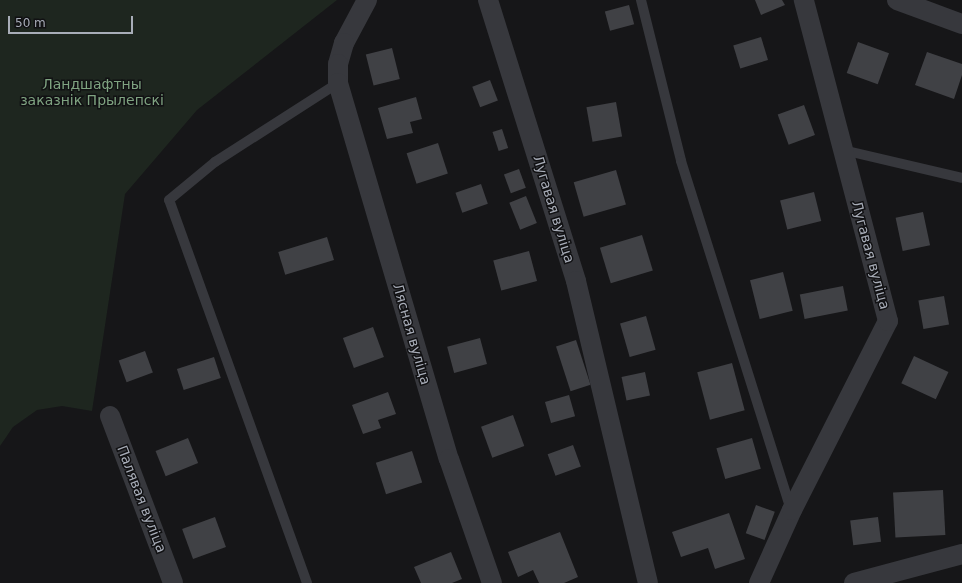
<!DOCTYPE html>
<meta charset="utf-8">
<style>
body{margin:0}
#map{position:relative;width:962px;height:583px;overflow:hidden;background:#161618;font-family:"DejaVu Sans",sans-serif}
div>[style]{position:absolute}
.green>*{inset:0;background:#1e261f}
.building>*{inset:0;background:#404145;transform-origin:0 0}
.lane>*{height:10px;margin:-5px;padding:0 5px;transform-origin:5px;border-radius:5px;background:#37383d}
.street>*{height:20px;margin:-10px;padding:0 10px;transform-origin:10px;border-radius:10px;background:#37383d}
span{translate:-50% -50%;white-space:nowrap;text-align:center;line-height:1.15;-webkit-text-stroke:3px #111113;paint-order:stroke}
.park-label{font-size:14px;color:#7fa381}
.street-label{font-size:14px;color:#a8adb8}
.scale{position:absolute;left:8px;top:16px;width:125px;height:18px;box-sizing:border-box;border:2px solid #a8adb8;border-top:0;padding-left:5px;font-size:12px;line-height:14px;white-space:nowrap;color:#a8adb8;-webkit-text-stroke:3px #111113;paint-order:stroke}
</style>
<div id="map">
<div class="green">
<div style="clip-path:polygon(0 0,337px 0,197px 110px,125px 194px,92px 411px,62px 406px,37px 410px,13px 427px,0 446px)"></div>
</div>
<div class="building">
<div style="clip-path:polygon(755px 0,782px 0,785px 5px,761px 15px)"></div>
<div style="left:629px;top:5px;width:20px;height:25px;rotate:75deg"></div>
<div style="left:761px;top:37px;width:24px;height:29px;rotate:73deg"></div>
<div style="left:858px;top:42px;width:33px;height:33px;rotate:20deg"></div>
<div style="left:392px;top:48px;width:32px;height:27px;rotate:76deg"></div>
<div style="clip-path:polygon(927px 52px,962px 64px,962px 75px,954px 99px,915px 85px)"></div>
<div style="left:490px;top:80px;width:22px;height:19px;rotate:69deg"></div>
<div style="clip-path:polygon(416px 97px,422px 119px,410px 122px,413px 133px,387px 139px,378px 108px)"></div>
<div style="left:616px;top:102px;width:35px;height:30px;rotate:80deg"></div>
<div style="left:804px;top:105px;width:32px;height:28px;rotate:70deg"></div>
<div style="left:502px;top:129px;width:20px;height:10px;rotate:72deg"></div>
<div style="left:438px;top:143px;width:32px;height:33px;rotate:72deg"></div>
<div style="left:519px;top:169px;width:20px;height:16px;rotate:70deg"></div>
<div style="left:616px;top:170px;width:36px;height:44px;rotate:74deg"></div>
<div style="left:481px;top:184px;width:21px;height:27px;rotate:71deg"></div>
<div style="left:814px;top:192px;width:30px;height:35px;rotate:76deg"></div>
<div style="left:526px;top:196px;width:29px;height:18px;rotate:68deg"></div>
<div style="left:923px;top:212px;width:34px;height:28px;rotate:78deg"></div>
<div style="left:642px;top:235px;width:37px;height:44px;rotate:73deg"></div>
<div style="left:327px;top:237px;width:24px;height:51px;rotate:73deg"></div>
<div style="left:529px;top:251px;width:31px;height:37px;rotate:75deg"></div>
<div style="left:783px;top:272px;width:40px;height:34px;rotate:76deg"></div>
<div style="left:843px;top:286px;width:25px;height:44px;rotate:79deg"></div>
<div style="left:944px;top:296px;width:29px;height:26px;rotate:80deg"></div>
<div style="left:646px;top:316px;width:35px;height:27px;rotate:74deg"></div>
<div style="left:373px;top:327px;width:32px;height:32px;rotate:70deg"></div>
<div style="left:480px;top:338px;width:27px;height:34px;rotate:75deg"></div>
<div style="left:576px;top:340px;width:47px;height:21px;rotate:72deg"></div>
<div style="left:145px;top:351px;width:23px;height:28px;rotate:70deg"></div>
<div style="left:914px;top:356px;width:38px;height:30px;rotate:25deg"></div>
<div style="left:214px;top:357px;width:22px;height:39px;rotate:72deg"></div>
<div style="left:732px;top:363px;width:49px;height:36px;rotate:75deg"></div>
<div style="left:645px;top:372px;width:24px;height:24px;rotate:78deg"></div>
<div style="clip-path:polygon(388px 392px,396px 414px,378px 420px,381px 428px,363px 434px,352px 405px)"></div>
<div style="left:569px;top:395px;width:22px;height:25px;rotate:74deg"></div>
<div style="left:513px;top:415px;width:33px;height:34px;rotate:70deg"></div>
<div style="left:188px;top:438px;width:27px;height:35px;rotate:68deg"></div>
<div style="left:752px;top:438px;width:32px;height:37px;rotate:74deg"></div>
<div style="left:573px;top:445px;width:23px;height:27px;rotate:70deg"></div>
<div style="left:412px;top:451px;width:33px;height:38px;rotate:72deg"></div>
<div style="left:943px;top:490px;width:45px;height:50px;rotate:87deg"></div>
<div style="left:756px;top:505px;width:20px;height:30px;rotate:20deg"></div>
<div style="clip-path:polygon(729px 513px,745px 559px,715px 569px,708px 548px,681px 557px,672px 532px)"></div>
<div style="left:215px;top:517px;width:32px;height:35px;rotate:70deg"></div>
<div style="left:878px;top:517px;width:25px;height:28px;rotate:83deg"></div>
<div style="clip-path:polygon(560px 532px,578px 577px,564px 583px,539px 583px,533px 570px,518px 577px,508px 552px)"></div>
<div style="clip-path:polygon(451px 552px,462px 579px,452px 583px,421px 583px,414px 567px)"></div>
</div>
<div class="lane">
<div style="left:641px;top:0;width:166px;rotate:76deg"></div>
<div style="left:681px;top:161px;width:365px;rotate:72.5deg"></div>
<div style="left:843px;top:150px;width:122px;rotate:13.2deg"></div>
<div style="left:307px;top:583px;width:407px;rotate:-109.8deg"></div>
<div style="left:169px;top:200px;width:60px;rotate:-39.6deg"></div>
<div style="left:215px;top:162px;width:146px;rotate:-32.7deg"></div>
</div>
<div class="street">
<div style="left:367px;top:0;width:49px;rotate:118.1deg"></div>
<div style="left:344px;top:43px;width:22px;rotate:106deg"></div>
<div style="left:338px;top:64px;width:19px;rotate:90deg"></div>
<div style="left:338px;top:83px;width:392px;rotate:73.6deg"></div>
<div style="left:449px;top:459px;width:131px;rotate:70.9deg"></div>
<div style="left:488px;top:0;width:294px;rotate:72.6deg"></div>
<div style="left:576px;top:281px;width:310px;rotate:76.6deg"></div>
<div style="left:897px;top:0;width:69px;rotate:20.3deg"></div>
<div style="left:110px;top:416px;width:178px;rotate:69.3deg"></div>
<div style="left:759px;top:583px;width:80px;rotate:-65.7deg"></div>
<div style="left:792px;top:510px;width:212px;rotate:-63.1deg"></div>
<div style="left:888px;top:321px;width:332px;rotate:-104.7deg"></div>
<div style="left:854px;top:583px;width:112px;rotate:-15deg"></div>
</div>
<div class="park-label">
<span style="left:92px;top:92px">Ландшафтны<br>заказнік Прылепскі</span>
</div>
<div class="street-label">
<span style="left:554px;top:209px;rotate:73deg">Лугавая вуліца</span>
<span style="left:871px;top:255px;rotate:75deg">Лугавая вуліца</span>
<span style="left:412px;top:334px;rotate:74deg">Лясная вуліца</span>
<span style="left:142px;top:499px;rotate:69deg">Палявая вуліца</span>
</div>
<div class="scale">50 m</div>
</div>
